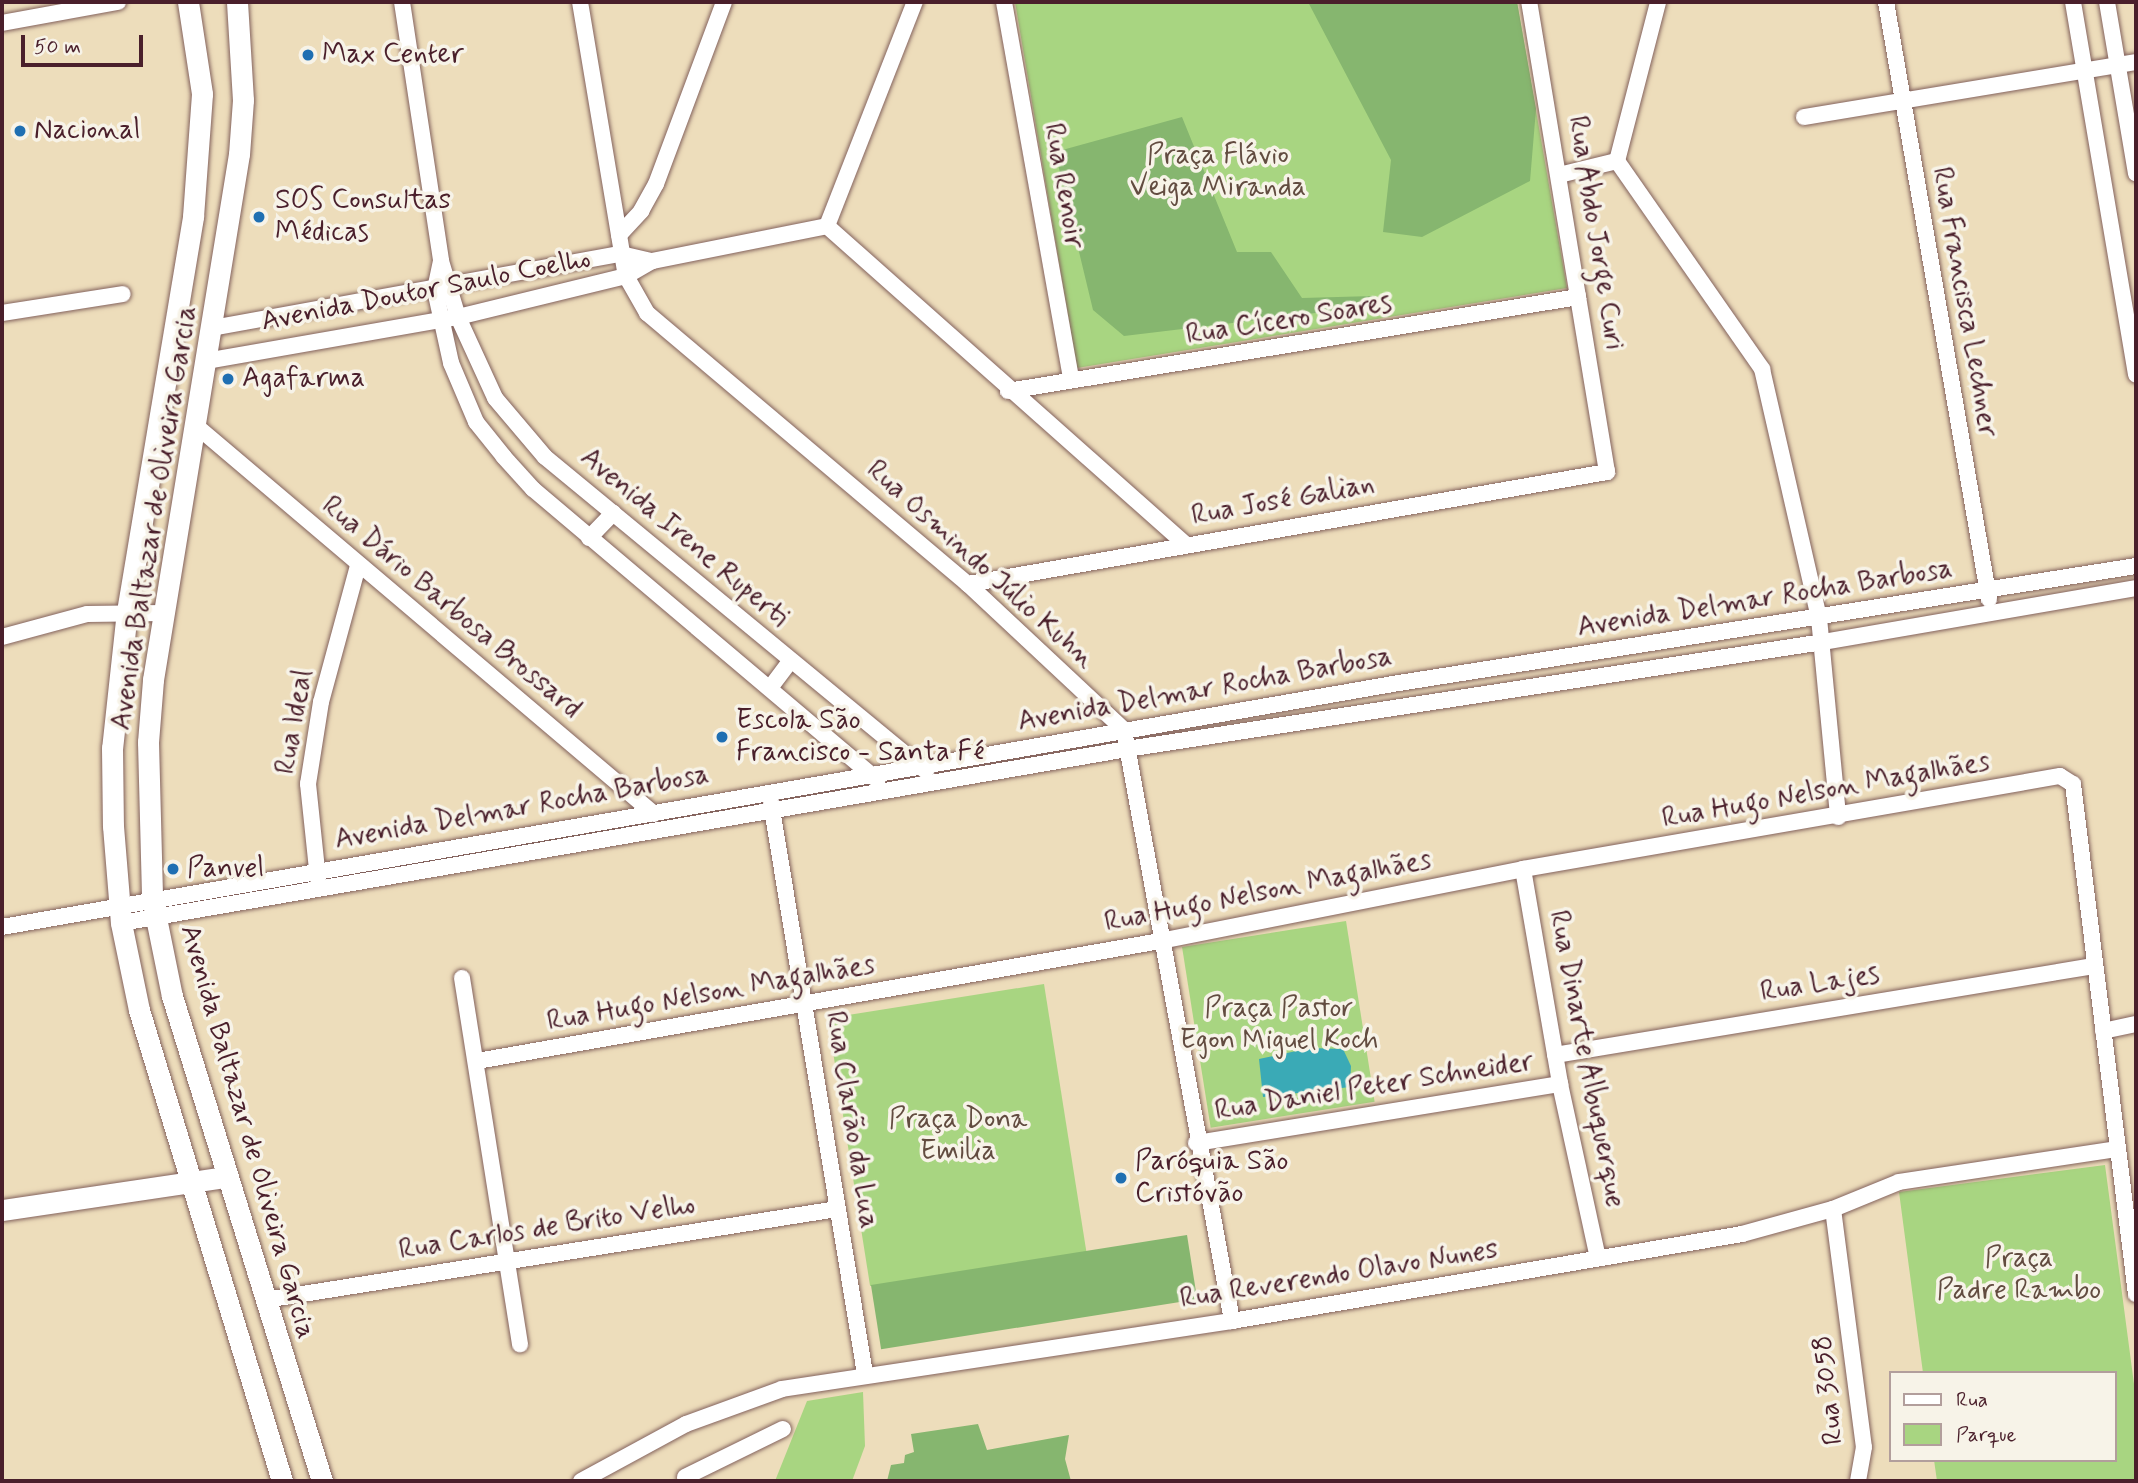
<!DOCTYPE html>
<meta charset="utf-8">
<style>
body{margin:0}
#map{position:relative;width:2138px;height:1483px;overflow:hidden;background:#edddbb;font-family:Mynerve,sans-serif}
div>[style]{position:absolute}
.green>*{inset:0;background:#a8d581;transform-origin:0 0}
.forest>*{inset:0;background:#86b66f;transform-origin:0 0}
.water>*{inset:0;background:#3aaab6}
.roads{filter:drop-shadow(0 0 2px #83625d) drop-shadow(0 0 2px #83625d)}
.minor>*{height:16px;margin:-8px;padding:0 8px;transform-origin:8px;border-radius:8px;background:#fff}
.major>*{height:21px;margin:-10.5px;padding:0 10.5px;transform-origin:10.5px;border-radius:10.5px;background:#fff}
.dots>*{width:19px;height:19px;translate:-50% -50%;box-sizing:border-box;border:4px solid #f7f3e8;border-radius:50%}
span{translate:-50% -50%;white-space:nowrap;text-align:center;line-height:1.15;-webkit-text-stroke:7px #f7f3e8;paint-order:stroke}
.poi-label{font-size:28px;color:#4a1f2b}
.left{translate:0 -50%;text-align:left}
.park-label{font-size:28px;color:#624c40}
.street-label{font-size:28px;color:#4a1f2b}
.frame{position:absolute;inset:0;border:4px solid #4a1f2b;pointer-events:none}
.legend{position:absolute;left:1889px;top:1371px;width:228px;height:91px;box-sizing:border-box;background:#f7f3e8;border:2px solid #b29e9c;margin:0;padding:9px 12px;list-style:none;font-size:21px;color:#4a1f2b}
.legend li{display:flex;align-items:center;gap:14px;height:35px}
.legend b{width:35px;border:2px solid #b29e9c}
.scale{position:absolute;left:21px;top:35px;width:122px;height:32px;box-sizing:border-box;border:4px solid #4a1f2b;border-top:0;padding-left:9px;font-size:21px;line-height:24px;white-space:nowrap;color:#4a1f2b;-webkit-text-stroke:5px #f7f3e8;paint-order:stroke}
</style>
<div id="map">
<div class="green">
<div style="clip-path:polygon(1015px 2px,1517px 2px,1567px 288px,1077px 368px)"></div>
<div style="left:1346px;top:921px;width:183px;height:166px;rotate:81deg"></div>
<div style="left:1044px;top:984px;width:271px;height:219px;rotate:81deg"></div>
<div style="clip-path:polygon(2105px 1165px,2136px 1399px,2136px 1481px,1937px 1481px,1934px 1460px,2115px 1460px,2115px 1373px,1923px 1373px,1899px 1192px)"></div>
<div style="clip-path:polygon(863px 1392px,865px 1446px,852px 1481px,775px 1481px,807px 1401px)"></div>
</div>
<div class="forest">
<div style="clip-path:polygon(1308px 2px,1517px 2px,1536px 109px,1530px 181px,1422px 237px,1383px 232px,1391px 160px)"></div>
<div style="clip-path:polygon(1182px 117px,1237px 252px,1271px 252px,1302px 298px,1373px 296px,1357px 308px,1124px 336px,1093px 310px,1055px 152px)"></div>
<div style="left:1187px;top:1235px;width:65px;height:320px;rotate:81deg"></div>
<div style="clip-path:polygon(978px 1424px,987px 1450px,1069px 1435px,1065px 1459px,1071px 1481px,887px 1481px,891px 1465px,904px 1463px,905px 1455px,914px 1452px,911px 1434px)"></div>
</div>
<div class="water">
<div style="clip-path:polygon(1310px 1048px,1343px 1049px,1351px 1066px,1350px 1087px,1263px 1097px,1259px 1059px)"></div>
</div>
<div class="roads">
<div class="minor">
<div style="left:402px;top:2px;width:262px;rotate:81.4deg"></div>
<div style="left:441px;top:261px;width:59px;rotate:73.1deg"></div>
<div style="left:458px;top:317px;width:89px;rotate:65.4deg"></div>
<div style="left:495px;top:398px;width:77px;rotate:49.7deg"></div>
<div style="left:545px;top:457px;width:494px;rotate:39.5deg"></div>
<div style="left:580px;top:2px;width:278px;rotate:80.5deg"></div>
<div style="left:626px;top:276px;width:43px;rotate:60.4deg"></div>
<div style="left:647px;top:313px;width:420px;rotate:40.2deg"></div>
<div style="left:968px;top:584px;width:214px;rotate:43.1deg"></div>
<div style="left:1124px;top:730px;width:601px;rotate:79.64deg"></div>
<div style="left:1004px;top:2px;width:384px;rotate:79.9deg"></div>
<div style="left:1886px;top:2px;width:606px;rotate:80.21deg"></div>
<div style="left:2073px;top:2px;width:378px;rotate:80.4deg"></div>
<div style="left:2107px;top:2px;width:174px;rotate:80.4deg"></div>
<div style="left:2px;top:23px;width:118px;rotate:-10.3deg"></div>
<div style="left:1804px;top:117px;width:337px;rotate:-9.4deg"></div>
<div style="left:1617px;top:161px;width:254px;rotate:55.1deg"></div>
<div style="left:1762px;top:369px;width:255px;rotate:77.1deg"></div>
<div style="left:1819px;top:618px;width:200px;rotate:84.5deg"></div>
<div style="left:1617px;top:161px;width:164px;rotate:-75.5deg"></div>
<div style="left:1559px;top:175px;width:60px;rotate:-13.6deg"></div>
<div style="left:827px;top:226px;width:480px;rotate:41.6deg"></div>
<div style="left:827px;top:226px;width:241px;rotate:-68.6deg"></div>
<div style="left:619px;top:235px;width:33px;rotate:-47deg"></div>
<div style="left:641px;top:211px;width:31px;rotate:-61deg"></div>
<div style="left:656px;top:184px;width:194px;rotate:-69.5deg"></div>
<div style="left:441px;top:261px;width:30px;rotate:102deg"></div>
<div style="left:435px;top:290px;width:75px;rotate:77.6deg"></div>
<div style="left:451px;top:363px;width:64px;rotate:67deg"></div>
<div style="left:476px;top:422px;width:45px;rotate:51.3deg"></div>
<div style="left:504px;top:457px;width:43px;rotate:47.8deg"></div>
<div style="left:533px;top:489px;width:451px;rotate:40.2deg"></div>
<div style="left:2px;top:313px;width:122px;rotate:-8.9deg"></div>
<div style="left:212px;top:328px;width:416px;rotate:-10.3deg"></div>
<div style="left:621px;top:254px;width:32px;rotate:13deg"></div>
<div style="left:206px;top:361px;width:256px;rotate:-9.9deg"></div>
<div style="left:458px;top:317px;width:173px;rotate:-13.7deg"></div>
<div style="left:626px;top:276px;width:30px;rotate:-30deg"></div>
<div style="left:652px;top:261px;width:178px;rotate:-11.3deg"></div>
<div style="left:1008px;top:391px;width:578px;rotate:-9.36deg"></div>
<div style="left:194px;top:424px;width:603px;rotate:40.29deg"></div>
<div style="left:589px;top:538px;width:35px;rotate:-46deg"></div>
<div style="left:968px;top:584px;width:649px;rotate:-9.94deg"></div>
<div style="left:1607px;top:472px;width:476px;rotate:-99.4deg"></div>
<div style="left:2px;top:637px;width:88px;rotate:-15.1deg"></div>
<div style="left:87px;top:614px;width:76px;rotate:-0.8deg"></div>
<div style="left:770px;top:688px;width:34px;rotate:-53deg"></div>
<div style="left:771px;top:803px;width:579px;rotate:80.65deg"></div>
<div style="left:1523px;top:869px;width:218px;rotate:80.2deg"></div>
<div style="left:1560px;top:1084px;width:178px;rotate:77.7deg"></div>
<div style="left:318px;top:879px;width:96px;rotate:-96deg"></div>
<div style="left:308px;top:784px;width:83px;rotate:-81deg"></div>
<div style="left:321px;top:702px;width:141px;rotate:-74.8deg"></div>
<div style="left:121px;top:923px;width:1021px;rotate:-9.81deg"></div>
<div style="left:1127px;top:749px;width:704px;rotate:-8.74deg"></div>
<div style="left:1823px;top:642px;width:318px;rotate:-9.8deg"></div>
<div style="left:2px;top:927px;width:1418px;rotate:-9.91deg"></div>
<div style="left:1399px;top:683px;width:746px;rotate:-9.02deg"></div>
<div style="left:462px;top:978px;width:371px;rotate:81deg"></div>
<div style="left:2103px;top:1031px;width:34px;rotate:-12deg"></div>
<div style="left:1555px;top:1055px;width:546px;rotate:-9.38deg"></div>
<div style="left:477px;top:1061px;width:693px;rotate:-9.96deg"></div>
<div style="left:1160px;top:941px;width:370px;rotate:-11.2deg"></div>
<div style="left:1523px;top:869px;width:545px;rotate:-9.83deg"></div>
<div style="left:2060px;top:776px;width:15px;rotate:32deg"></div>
<div style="left:2073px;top:784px;width:514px;rotate:82.96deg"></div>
<div style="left:1196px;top:1143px;width:369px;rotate:-9.2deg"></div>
<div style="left:1833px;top:1209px;width:240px;rotate:82.6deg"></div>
<div style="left:1864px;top:1447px;width:35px;rotate:100deg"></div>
<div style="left:265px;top:1300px;width:579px;rotate:-9.04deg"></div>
<div style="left:685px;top:1477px;width:109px;rotate:-26.1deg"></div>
<div style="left:581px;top:1481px;width:119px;rotate:-28.5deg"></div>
<div style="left:686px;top:1424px;width:102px;rotate:-20deg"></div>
<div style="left:782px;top:1389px;width:455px;rotate:-8.6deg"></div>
<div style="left:1232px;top:1321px;width:517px;rotate:-9.68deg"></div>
<div style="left:1742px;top:1234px;width:94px;rotate:-15.4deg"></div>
<div style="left:1833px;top:1209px;width:71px;rotate:-22.2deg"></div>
<div style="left:1899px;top:1182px;width:220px;rotate:-8.6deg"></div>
</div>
<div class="major">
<div style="left:188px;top:2px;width:93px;rotate:81.3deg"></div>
<div style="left:202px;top:94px;width:123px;rotate:94.2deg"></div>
<div style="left:193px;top:217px;width:399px;rotate:99.5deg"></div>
<div style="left:127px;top:611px;width:138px;rotate:96.2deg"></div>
<div style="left:112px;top:748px;width:78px;rotate:89.3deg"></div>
<div style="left:113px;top:826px;width:97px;rotate:85.3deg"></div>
<div style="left:121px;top:923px;width:89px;rotate:78.3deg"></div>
<div style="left:139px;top:1010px;width:492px;rotate:73.1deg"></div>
<div style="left:237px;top:2px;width:98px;rotate:86.5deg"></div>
<div style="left:243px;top:100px;width:54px;rotate:94.2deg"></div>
<div style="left:239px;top:154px;width:533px;rotate:99.29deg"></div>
<div style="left:153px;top:680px;width:62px;rotate:94.6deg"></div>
<div style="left:148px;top:742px;width:156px;rotate:88.5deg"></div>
<div style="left:152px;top:898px;width:100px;rotate:78.5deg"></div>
<div style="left:172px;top:996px;width:508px;rotate:72.81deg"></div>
<div style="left:2px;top:1210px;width:226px;rotate:-8.4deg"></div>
</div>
</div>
<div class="dots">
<div style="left:308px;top:55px;background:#1f6fb2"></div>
<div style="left:20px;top:131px;background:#1f6fb2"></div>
<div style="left:259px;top:217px;background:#1f6fb2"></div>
<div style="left:228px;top:379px;background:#1f6fb2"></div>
<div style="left:722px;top:737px;background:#1f6fb2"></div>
<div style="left:173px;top:869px;background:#1f6fb2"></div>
<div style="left:1121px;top:1178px;background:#1f6fb2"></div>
</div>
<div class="poi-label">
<span class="left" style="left:322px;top:55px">Max Center</span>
<span class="left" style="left:34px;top:131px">Nacional</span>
<span class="left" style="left:275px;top:217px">SOS Consultas<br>Médicas</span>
<span class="left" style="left:242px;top:379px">Agafarma</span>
<span class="left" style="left:736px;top:737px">Escola São<br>Francisco - Santa Fé</span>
<span class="left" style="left:187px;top:869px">Panvel</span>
<span class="left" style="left:1135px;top:1178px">Paróquia São<br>Cristóvão</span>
</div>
<div class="park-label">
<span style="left:1218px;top:172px">Praça Flávio<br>Veiga Miranda</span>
<span style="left:1279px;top:1025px">Praça Pastor<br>Egon Miguel Koch</span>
<span style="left:958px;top:1136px">Praça Dona<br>Emilia</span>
<span style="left:2019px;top:1275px">Praça<br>Padre Rambo</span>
</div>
<div class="street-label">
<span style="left:1063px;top:186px;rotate:80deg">Rua Renoir</span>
<span style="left:1595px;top:233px;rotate:81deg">Rua Abdo Jorge Curi</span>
<span style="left:426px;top:291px;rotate:-11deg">Avenida Doutor Saulo Coelho</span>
<span style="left:1964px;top:302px;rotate:80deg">Rua Francisca Lechner</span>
<span style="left:1289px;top:320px;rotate:-9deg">Rua Cícero Soares</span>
<span style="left:1283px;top:501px;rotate:-10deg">Rua José Galian</span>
<span style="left:155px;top:518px;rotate:-81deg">Avenida Baltazar de Oliveira Garcia</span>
<span style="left:684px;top:538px;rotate:40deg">Avenida Irene Ruperti</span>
<span style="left:980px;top:565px;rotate:42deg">Rua Osmindo Júlio Kuhn</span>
<span style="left:1765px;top:599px;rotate:-9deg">Avenida Delmar Rocha Barbosa</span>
<span style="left:451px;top:608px;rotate:40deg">Rua Dário Barbosa Brossard</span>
<span style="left:1205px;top:690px;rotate:-10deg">Avenida Delmar Rocha Barbosa</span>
<span style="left:295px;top:722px;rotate:-80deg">Rua Ideal</span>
<span style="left:1826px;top:791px;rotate:-10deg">Rua Hugo Nelson Magalhães</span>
<span style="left:522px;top:808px;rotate:-10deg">Avenida Delmar Rocha Barbosa</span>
<span style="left:1268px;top:892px;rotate:-11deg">Rua Hugo Nelson Magalhães</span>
<span style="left:1820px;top:984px;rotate:-9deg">Rua Lajes</span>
<span style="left:711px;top:994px;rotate:-10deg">Rua Hugo Nelson Magalhães</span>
<span style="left:1586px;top:1059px;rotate:79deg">Rua Dinarte Albuquerque</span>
<span style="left:1374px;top:1087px;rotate:-9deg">Rua Daniel Peter Schneider</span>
<span style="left:851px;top:1120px;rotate:81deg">Rua Clarão da Lua</span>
<span style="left:247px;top:1132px;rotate:74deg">Avenida Baltazar de Oliveira Garcia</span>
<span style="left:547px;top:1228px;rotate:-9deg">Rua Carlos de Brito Velho</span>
<span style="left:1339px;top:1275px;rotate:-9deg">Rua Reverendo Olavo Nunes</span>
<span style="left:1829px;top:1390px;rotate:-96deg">Rua 3058</span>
</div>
<div class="frame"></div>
<ul class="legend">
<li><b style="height:9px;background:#fff"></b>Rua</li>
<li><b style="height:19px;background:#a8d581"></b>Parque</li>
</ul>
<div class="scale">50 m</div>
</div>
